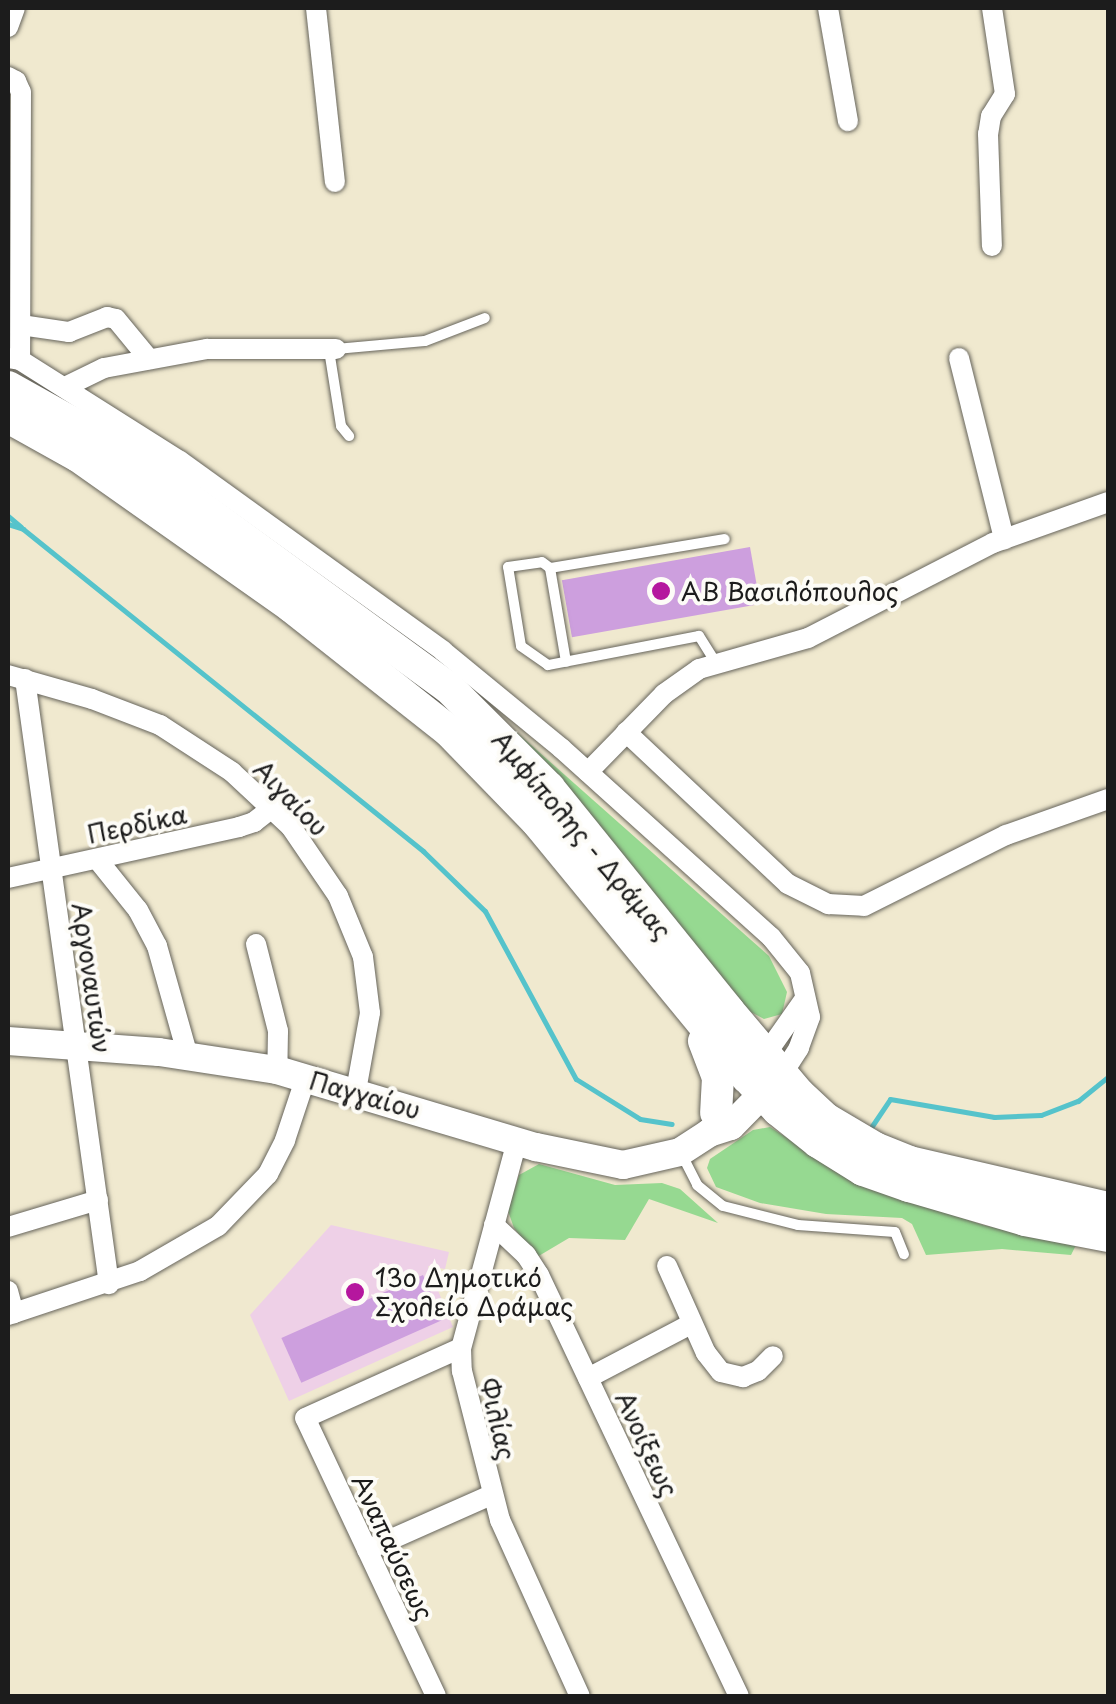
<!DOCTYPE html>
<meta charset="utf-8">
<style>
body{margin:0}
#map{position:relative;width:1116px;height:1704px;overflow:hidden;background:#f0e9cf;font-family:"Playpen Sans",sans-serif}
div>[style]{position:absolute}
.built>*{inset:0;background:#eed0e7}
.green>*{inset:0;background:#96d991}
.stream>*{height:5px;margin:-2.5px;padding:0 2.5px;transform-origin:2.5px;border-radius:2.5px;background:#55c3cb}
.building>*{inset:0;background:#cd9fde;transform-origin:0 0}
.roads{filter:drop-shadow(0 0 2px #66645b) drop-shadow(0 0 2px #66645b)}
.lane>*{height:10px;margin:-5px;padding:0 5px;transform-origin:5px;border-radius:5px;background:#fff}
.street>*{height:20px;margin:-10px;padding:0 10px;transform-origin:10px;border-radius:10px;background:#fff}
.secondary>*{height:28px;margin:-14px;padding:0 14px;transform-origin:14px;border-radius:14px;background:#fff}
.primary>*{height:32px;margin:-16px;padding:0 16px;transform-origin:16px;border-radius:16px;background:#fff}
.dots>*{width:28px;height:28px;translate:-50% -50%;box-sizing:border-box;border:5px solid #fdfcf7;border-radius:50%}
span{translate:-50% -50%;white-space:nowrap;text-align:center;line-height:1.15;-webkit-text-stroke:8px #fdfcf7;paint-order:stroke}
.poi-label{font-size:25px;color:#1c1c1c}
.left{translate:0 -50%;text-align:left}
.street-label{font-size:25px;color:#1c1c1c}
.frame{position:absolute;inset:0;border:10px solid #1c1c1c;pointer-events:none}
</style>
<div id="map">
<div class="built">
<div style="clip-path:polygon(331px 1225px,449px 1252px,445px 1269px,428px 1266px,453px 1327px,289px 1401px,250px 1315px)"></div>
</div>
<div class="green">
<div style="clip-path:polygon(513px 729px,769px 956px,787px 992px,782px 1014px,764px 1019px,749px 1011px)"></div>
<div style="clip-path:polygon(770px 1127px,857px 1183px,983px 1225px,1076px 1245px,1071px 1255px,1002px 1249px,926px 1255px,912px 1224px,902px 1218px,826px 1214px,760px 1203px,716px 1187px,707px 1168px,710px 1159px,753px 1130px)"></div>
<div style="clip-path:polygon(539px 1164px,615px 1185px,662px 1183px,680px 1189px,718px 1223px,649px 1199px,625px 1240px,569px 1238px,537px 1257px,514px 1228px,508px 1211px,519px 1175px)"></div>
</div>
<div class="stream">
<div style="left:8px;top:516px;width:17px;rotate:40deg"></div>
<div style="left:8px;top:524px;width:16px;rotate:18deg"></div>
<div style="left:23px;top:529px;width:514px;rotate:38.83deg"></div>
<div style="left:423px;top:851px;width:86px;rotate:44.1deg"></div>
<div style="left:485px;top:911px;width:191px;rotate:61.6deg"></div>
<div style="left:576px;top:1079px;width:75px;rotate:32deg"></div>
<div style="left:640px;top:1119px;width:32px;rotate:9deg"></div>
<div style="left:872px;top:1126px;width:32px;rotate:-56deg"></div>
<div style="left:890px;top:1099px;width:106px;rotate:9.8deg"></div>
<div style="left:994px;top:1117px;width:47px;rotate:-2.4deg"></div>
<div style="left:1041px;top:1115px;width:40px;rotate:-21deg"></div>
<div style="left:1078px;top:1101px;width:38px;rotate:-39deg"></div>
</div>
<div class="building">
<div style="left:750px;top:547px;width:58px;height:191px;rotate:80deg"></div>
<div style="left:423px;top:1275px;width:49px;height:155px;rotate:66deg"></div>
</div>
<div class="roads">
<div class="lane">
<div style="left:336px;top:349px;width:89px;rotate:-5.1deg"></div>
<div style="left:425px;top:341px;width:64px;rotate:-21deg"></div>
<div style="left:329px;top:350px;width:77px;rotate:81deg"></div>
<div style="left:341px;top:426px;width:13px;rotate:51deg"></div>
<div style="left:550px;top:568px;width:95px;rotate:80.3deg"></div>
<div style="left:716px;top:663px;width:32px;rotate:-122deg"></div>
<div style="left:699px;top:636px;width:154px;rotate:169.1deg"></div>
<div style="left:548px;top:665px;width:33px;rotate:-145deg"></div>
<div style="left:521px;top:646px;width:80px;rotate:-99.3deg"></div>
<div style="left:508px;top:567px;width:34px;rotate:-8deg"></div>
<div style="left:542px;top:562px;width:10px;rotate:37deg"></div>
<div style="left:550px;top:568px;width:177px;rotate:-9.4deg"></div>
<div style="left:681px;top:1153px;width:36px;rotate:63deg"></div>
<div style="left:697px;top:1185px;width:33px;rotate:39deg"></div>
<div style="left:723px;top:1206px;width:77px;rotate:14.2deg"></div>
<div style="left:798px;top:1225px;width:97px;rotate:4.1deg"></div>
<div style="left:895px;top:1232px;width:24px;rotate:68deg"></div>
</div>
<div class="street">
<div style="left:316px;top:8px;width:175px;rotate:83.8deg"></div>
<div style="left:828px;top:8px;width:115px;rotate:80deg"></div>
<div style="left:992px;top:8px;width:87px;rotate:81.4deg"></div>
<div style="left:1005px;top:94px;width:26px;rotate:122deg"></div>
<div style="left:991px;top:116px;width:18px;rotate:99deg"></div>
<div style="left:988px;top:134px;width:112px;rotate:88deg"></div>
<div style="left:8px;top:27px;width:20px;rotate:-70deg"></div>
<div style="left:8px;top:77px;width:9px;rotate:27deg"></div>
<div style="left:16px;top:81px;width:12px;rotate:66deg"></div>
<div style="left:21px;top:92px;width:268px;rotate:90.2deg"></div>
<div style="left:20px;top:360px;width:11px;rotate:-170deg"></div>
<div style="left:21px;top:325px;width:49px;rotate:8.3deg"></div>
<div style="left:69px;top:332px;width:41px;rotate:-21.5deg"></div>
<div style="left:107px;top:317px;width:9px;rotate:13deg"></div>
<div style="left:116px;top:319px;width:52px;rotate:50.5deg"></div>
<div style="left:959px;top:358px;width:187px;rotate:76deg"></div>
<div style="left:20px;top:360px;width:189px;rotate:32.3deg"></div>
<div style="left:180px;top:461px;width:324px;rotate:35.8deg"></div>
<div style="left:443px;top:651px;width:153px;rotate:39.4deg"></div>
<div style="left:561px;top:748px;width:283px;rotate:42deg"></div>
<div style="left:771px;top:937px;width:46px;rotate:51.1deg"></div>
<div style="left:800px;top:973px;width:45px;rotate:77.2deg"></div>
<div style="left:810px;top:1017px;width:33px;rotate:110deg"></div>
<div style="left:799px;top:1048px;width:31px;rotate:123deg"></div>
<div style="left:67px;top:386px;width:41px;rotate:-25.9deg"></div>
<div style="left:104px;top:368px;width:105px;rotate:-10.5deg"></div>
<div style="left:207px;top:349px;width:129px"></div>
<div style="left:8px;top:675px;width:87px;rotate:15.9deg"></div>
<div style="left:92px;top:699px;width:73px;rotate:20.9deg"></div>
<div style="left:160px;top:725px;width:86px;rotate:33.1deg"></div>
<div style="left:232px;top:772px;width:81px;rotate:43deg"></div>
<div style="left:291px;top:827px;width:83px;rotate:55.7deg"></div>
<div style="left:338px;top:896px;width:66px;rotate:67.7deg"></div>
<div style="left:363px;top:957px;width:56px;rotate:82.9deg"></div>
<div style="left:370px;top:1013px;width:79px;rotate:100.2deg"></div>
<div style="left:25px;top:679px;width:611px;rotate:82.1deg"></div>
<div style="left:626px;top:732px;width:222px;rotate:43.2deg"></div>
<div style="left:788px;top:884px;width:45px;rotate:26.6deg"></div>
<div style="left:828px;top:904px;width:36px;rotate:3deg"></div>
<div style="left:864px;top:906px;width:159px;rotate:-26.6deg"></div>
<div style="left:1006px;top:835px;width:108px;rotate:-19.4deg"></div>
<div style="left:588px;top:772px;width:109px;rotate:-45.7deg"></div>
<div style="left:664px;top:694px;width:43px;rotate:-35.5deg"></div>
<div style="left:699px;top:669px;width:113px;rotate:-15.9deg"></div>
<div style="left:808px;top:638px;width:208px;rotate:-27.2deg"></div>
<div style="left:993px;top:543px;width:122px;rotate:-19.6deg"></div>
<div style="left:97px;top:859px;width:65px;rotate:51.2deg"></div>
<div style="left:138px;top:910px;width:41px;rotate:62.2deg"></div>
<div style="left:157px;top:946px;width:114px;rotate:74.3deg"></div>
<div style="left:8px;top:878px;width:237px;rotate:-12.4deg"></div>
<div style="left:239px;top:827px;width:16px;rotate:-18deg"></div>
<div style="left:254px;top:822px;width:23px;rotate:-38deg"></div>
<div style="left:256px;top:944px;width:90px;rotate:75.8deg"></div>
<div style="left:278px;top:1031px;width:39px;rotate:91deg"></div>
<div style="left:766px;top:1054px;width:66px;rotate:-54.9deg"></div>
<div style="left:517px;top:1141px;width:214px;rotate:105.1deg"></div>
<div style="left:461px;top:1348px;width:23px;rotate:88deg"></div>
<div style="left:462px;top:1371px;width:154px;rotate:75.7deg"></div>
<div style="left:500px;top:1520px;width:193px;rotate:65.6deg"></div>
<div style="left:494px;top:1225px;width:44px;rotate:43.2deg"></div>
<div style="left:526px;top:1255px;width:24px;rotate:57deg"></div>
<div style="left:539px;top:1275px;width:466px;rotate:64.6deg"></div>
<div style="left:8px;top:1227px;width:94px;rotate:-16.7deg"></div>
<div style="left:667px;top:1266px;width:95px;rotate:65.9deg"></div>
<div style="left:706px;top:1353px;width:24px;rotate:52deg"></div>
<div style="left:721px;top:1372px;width:23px;rotate:13deg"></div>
<div style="left:743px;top:1377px;width:16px;rotate:-22deg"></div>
<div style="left:758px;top:1371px;width:21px;rotate:-45deg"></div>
<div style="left:8px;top:1291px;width:23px;rotate:75deg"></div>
<div style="left:8px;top:1315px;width:139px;rotate:-18.4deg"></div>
<div style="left:140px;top:1271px;width:90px;rotate:-30deg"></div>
<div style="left:218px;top:1226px;width:72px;rotate:-46.1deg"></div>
<div style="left:268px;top:1174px;width:38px;rotate:-63deg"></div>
<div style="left:285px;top:1140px;width:66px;rotate:-71.6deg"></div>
<div style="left:588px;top:1378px;width:116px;rotate:-27.7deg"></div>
<div style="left:367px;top:1550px;width:136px;rotate:-23.9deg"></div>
<div style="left:436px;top:1696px;width:307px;rotate:-115.2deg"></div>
<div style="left:305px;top:1418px;width:171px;rotate:-24.2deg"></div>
</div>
<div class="secondary">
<div style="left:8px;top:1041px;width:151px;rotate:4.2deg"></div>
<div style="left:159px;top:1052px;width:119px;rotate:8.7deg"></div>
<div style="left:277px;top:1070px;width:270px;rotate:16.6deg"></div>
<div style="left:536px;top:1147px;width:89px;rotate:11.7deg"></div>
<div style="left:623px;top:1165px;width:58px;rotate:-12.8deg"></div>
<div style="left:680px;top:1152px;width:35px;rotate:-33deg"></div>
<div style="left:709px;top:1133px;width:23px;rotate:-18deg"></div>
<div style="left:731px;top:1126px;width:66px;rotate:-45.6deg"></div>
</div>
<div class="primary">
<div style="left:8px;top:387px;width:137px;rotate:29.2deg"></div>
<div style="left:128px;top:454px;width:396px;rotate:36.1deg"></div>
<div style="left:448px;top:687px;width:143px;rotate:45deg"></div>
<div style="left:549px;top:788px;width:285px;rotate:51.1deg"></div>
<div style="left:728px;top:1010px;width:110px;rotate:49.8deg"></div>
<div style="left:799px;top:1094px;width:37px;rotate:43deg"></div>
<div style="left:826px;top:1119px;width:57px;rotate:30.6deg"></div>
<div style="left:875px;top:1148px;width:37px;rotate:22deg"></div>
<div style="left:909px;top:1162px;width:204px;rotate:13deg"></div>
<div style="left:8px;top:417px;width:80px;rotate:29.1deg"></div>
<div style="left:78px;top:456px;width:262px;rotate:35.2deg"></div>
<div style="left:292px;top:607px;width:200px;rotate:38.3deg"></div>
<div style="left:449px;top:731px;width:128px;rotate:45.9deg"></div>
<div style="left:538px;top:823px;width:329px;rotate:50.6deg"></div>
<div style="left:747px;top:1077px;width:45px;rotate:46.8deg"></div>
<div style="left:778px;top:1110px;width:51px;rotate:38.7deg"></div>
<div style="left:818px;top:1142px;width:53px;rotate:31.9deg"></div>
<div style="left:863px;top:1170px;width:49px;rotate:19.2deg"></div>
<div style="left:909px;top:1186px;width:121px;rotate:16.3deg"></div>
<div style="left:1025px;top:1220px;width:85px;rotate:10.9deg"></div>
<div style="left:704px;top:1041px;width:39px;rotate:69deg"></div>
<div style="left:718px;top:1077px;width:36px;rotate:93deg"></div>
</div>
</div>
<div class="dots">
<div style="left:661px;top:591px;background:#b5179e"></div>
<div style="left:355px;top:1292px;background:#b5179e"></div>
</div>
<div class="poi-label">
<span class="left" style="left:681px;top:591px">ΑΒ Βασιλόπουλος</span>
<span class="left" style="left:375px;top:1292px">13ο Δημοτικό<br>Σχολείο Δράμας</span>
</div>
<div class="street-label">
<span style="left:291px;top:798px;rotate:46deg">Αιγαίου</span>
<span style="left:137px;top:824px;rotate:-12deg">Περδίκα</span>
<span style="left:582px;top:835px;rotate:50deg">Αμφίπολης - Δράμας</span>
<span style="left:92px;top:978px;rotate:82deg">Αργοναυτών</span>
<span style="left:365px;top:1095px;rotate:16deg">Παγγαίου</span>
<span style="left:498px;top:1419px;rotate:77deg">Φιλίας</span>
<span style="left:647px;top:1444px;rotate:65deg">Ανοίξεως</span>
<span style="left:393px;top:1547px;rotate:65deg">Αναπαύσεως</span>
</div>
<div class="frame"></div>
</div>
